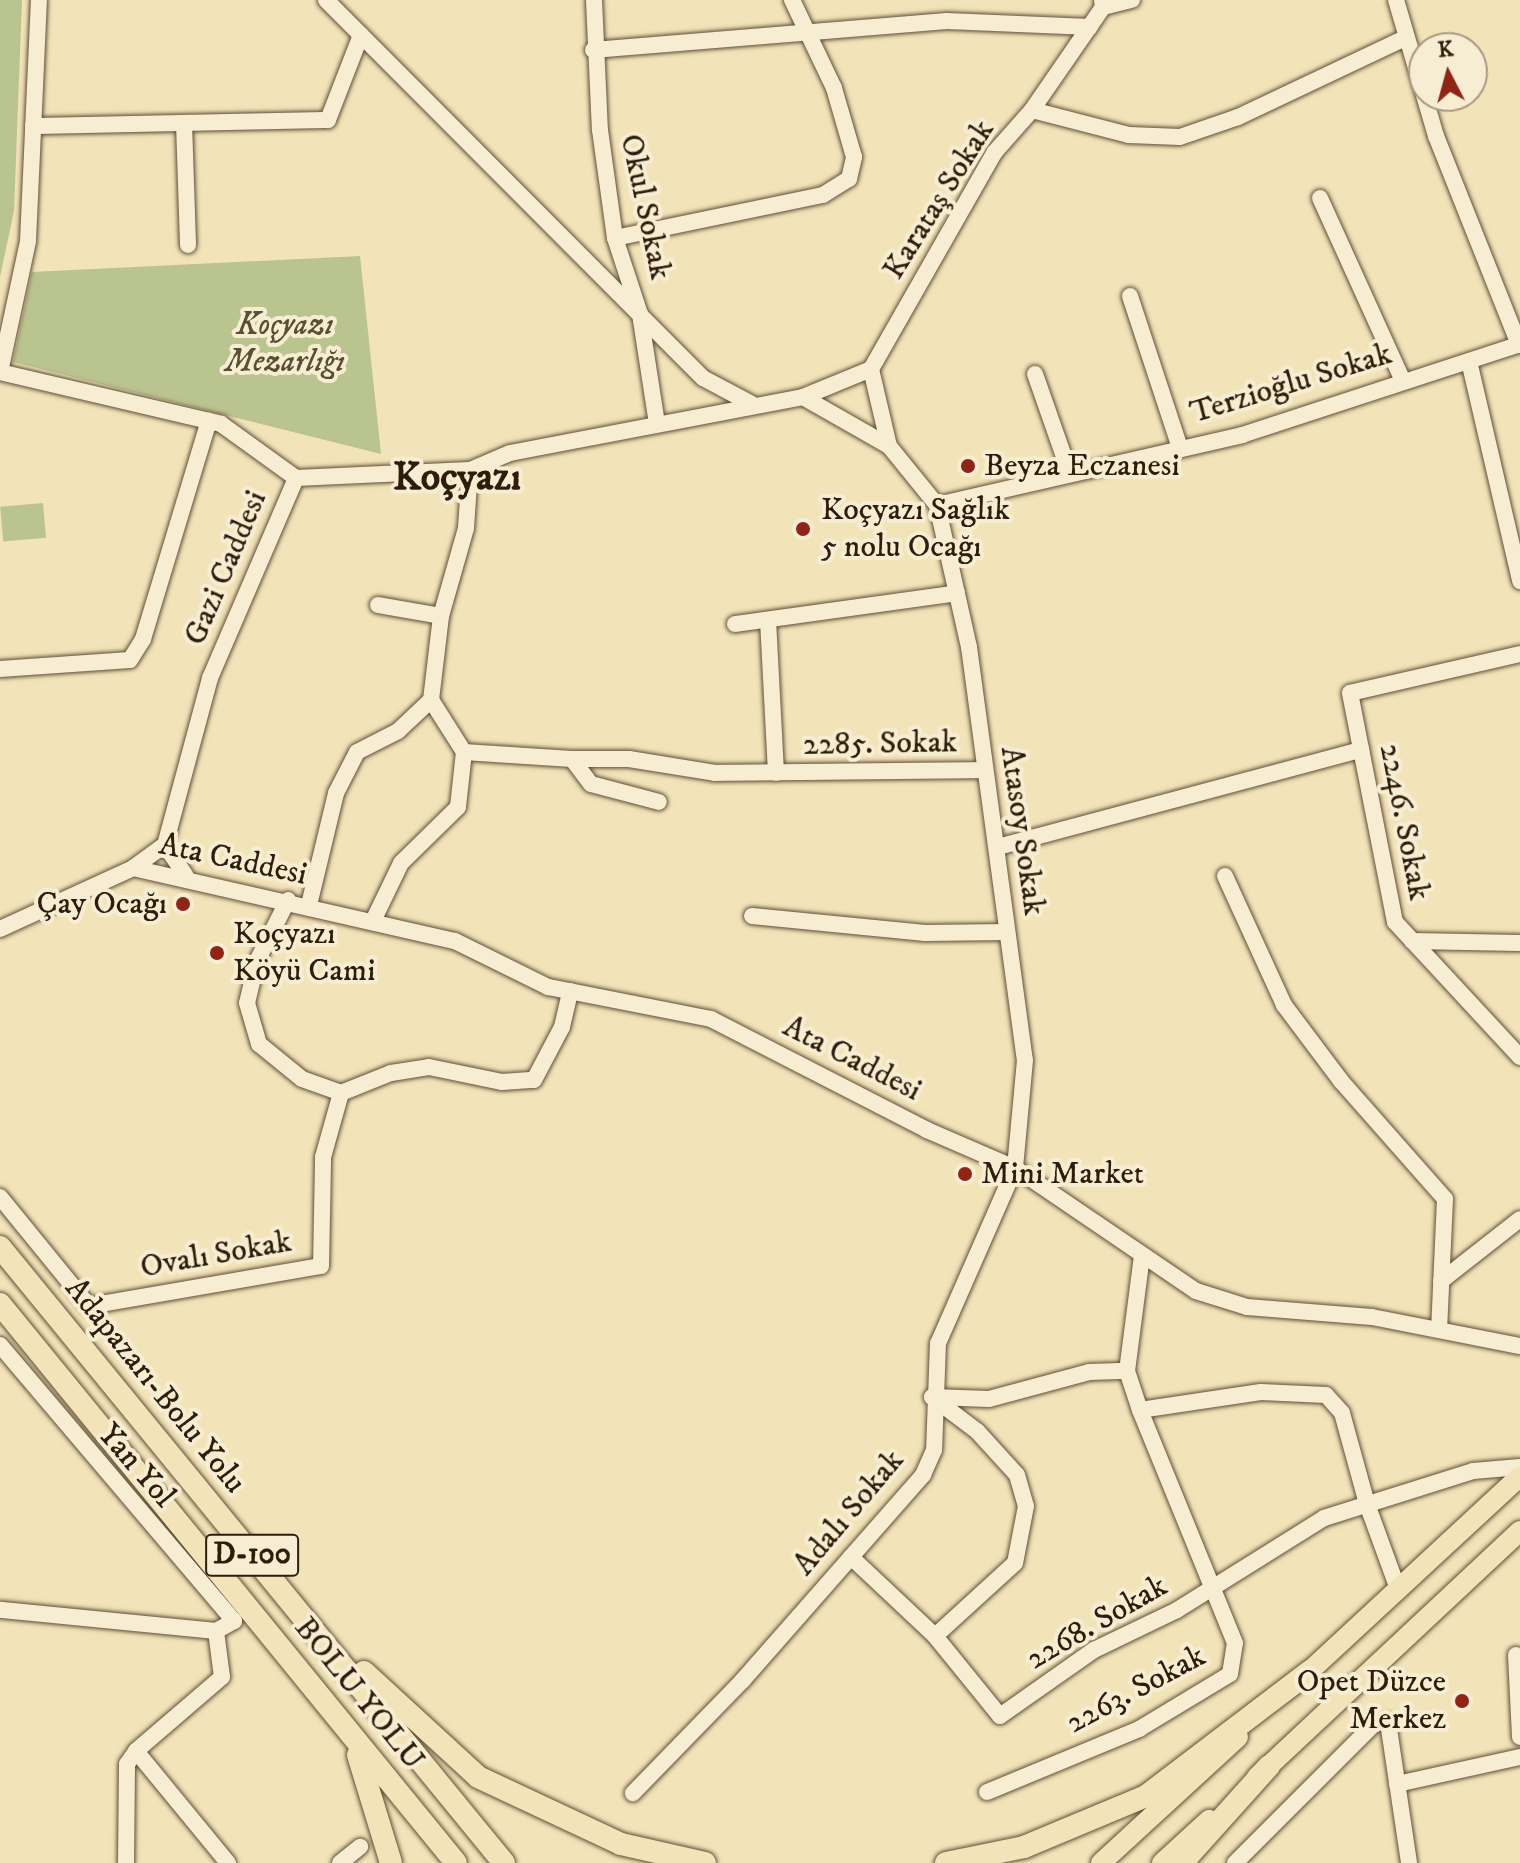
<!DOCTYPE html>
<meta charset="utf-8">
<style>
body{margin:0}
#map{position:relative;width:1520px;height:1863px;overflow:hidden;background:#f2e3b9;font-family:"IM FELL DW Pica",serif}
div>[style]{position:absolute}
.green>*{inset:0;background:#bac48f;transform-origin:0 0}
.roads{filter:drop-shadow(0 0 2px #604e36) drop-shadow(0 0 2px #604e36)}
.minor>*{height:16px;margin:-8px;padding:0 8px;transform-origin:8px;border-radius:8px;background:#f7edd2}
.major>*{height:20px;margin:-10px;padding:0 10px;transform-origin:10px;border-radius:10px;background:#f2e3b9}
.highway>*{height:22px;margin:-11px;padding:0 11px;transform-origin:11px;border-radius:11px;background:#f2e3b9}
.dots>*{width:22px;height:22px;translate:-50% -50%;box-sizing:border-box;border:4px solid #f7edd2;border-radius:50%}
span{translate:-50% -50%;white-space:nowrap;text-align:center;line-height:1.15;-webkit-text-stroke:8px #f7edd2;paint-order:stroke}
.shield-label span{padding:2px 6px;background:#f7edd2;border:2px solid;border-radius:6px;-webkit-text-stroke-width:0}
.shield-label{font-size:30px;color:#2f1d0b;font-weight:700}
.street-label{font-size:32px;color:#2f1d0b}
.park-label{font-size:32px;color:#594f33;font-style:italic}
.poi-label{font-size:32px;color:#2f1d0b}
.left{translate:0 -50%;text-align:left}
.right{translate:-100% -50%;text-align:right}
.district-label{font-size:40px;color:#2f1d0b;font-weight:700}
.north{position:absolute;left:1408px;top:32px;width:80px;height:80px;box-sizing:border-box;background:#f7edd2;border:2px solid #a79a82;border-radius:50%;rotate:354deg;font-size:22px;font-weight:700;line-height:32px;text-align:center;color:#2f1d0b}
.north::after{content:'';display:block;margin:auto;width:28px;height:36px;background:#8f2418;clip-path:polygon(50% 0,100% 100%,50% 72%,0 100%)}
</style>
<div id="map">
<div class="green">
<div style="clip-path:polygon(0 0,22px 0,14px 211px,0 277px)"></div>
<div style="clip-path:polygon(360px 256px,381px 454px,13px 362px,32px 272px)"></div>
<div style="left:43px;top:503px;width:35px;height:43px;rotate:85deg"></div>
</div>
<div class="roads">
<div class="minor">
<div style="left:326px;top:0;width:534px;rotate:45.08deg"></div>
<div style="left:703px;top:378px;width:55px;rotate:28deg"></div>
<div style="left:594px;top:0;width:130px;rotate:87.4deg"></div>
<div style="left:600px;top:130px;width:109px;rotate:82.1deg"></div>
<div style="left:615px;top:238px;width:80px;rotate:71.8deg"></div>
<div style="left:640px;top:314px;width:111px;rotate:81.2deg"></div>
<div style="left:1396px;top:0;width:142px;rotate:73.6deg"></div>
<div style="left:1436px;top:136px;width:225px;rotate:68.3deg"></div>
<div style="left:1103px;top:7px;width:30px;rotate:-14deg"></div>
<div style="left:593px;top:50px;width:355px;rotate:-4.7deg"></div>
<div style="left:947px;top:21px;width:143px;rotate:2.4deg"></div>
<div style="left:1032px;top:110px;width:100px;rotate:14.5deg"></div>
<div style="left:1129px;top:135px;width:51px;rotate:2.2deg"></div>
<div style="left:1180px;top:137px;width:61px;rotate:-19deg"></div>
<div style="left:1238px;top:117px;width:185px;rotate:-25.3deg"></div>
<div style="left:184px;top:123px;width:122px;rotate:88.1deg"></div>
<div style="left:33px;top:126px;width:295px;rotate:-1.2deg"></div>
<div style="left:328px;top:120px;width:91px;rotate:-68.8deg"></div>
<div style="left:1320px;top:198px;width:199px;rotate:65.6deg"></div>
<div style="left:615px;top:238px;width:212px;rotate:-11.7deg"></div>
<div style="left:823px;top:195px;width:31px;rotate:-32deg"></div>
<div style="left:849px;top:179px;width:23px;rotate:-77deg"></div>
<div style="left:854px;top:157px;width:72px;rotate:-106.2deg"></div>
<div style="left:834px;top:88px;width:98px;rotate:-115.5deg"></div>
<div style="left:1130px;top:296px;width:160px;rotate:71.8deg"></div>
<div style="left:1469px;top:361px;width:226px;rotate:76.9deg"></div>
<div style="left:0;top:372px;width:134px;rotate:-77.9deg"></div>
<div style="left:28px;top:241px;width:241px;rotate:-87.4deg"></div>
<div style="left:0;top:372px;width:227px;rotate:13.2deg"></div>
<div style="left:221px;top:424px;width:92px;rotate:35.8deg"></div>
<div style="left:1035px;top:374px;width:103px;rotate:70.7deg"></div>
<div style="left:803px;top:397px;width:74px;rotate:-22.4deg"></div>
<div style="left:889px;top:446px;width:79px;rotate:-103.2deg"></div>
<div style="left:871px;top:369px;width:249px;rotate:-60.3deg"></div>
<div style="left:994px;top:153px;width:57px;rotate:-48.5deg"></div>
<div style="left:1032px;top:110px;width:125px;rotate:-55.4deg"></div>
<div style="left:1103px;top:7px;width:7px;rotate:-98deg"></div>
<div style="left:937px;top:505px;width:313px;rotate:-12.9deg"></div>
<div style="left:1242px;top:435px;width:293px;rotate:-18.1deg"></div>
<div style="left:378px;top:605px;width:64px;rotate:9.9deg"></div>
<div style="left:768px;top:620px;width:153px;rotate:87deg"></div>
<div style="left:735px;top:624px;width:224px;rotate:-7.9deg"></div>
<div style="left:1520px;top:654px;width:174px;rotate:167.1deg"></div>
<div style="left:1350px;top:693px;width:233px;rotate:78.9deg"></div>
<div style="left:1395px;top:922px;width:184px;rotate:47.2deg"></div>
<div style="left:0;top:669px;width:130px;rotate:-4deg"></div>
<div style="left:130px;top:660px;width:25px;rotate:-58deg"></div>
<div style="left:143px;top:639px;width:228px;rotate:-73.2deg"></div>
<div style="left:464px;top:752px;width:108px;rotate:3.7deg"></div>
<div style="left:572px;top:759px;width:31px;rotate:53deg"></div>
<div style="left:591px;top:784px;width:70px;rotate:14.8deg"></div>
<div style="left:572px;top:759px;width:57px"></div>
<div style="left:629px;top:759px;width:87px;rotate:9.2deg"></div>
<div style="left:715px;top:773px;width:270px;rotate:-0.6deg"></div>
<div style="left:165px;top:845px;width:37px;rotate:56deg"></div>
<div style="left:998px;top:847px;width:376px;rotate:-15deg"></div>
<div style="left:133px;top:868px;width:330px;rotate:12.8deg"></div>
<div style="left:455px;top:941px;width:104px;rotate:26.3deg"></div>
<div style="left:548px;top:987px;width:166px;rotate:11.1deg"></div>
<div style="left:711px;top:1019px;width:243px;rotate:27.2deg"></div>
<div style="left:927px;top:1130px;width:96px;rotate:23.4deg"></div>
<div style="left:1015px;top:1168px;width:219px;rotate:34.2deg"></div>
<div style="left:1196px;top:1291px;width:53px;rotate:17.4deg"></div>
<div style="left:1247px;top:1307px;width:125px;rotate:4.6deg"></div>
<div style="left:1372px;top:1317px;width:151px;rotate:11.1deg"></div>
<div style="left:1225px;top:876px;width:142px;rotate:65.4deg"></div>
<div style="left:1284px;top:1005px;width:95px;rotate:53.1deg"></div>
<div style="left:1341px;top:1081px;width:157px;rotate:48.6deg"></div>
<div style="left:1445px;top:1199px;width:131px;rotate:92.6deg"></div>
<div style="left:288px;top:900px;width:68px;rotate:116.9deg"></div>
<div style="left:257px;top:961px;width:43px;rotate:103.4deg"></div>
<div style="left:247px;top:1003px;width:43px;rotate:73.7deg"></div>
<div style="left:259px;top:1044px;width:55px;rotate:39.1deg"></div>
<div style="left:302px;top:1079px;width:41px;rotate:19.7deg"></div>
<div style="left:341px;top:1093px;width:54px;rotate:-21.8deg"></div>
<div style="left:391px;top:1073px;width:38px;rotate:-9deg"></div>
<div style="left:429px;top:1067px;width:75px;rotate:11.6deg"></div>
<div style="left:502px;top:1082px;width:32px;rotate:-4deg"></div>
<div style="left:534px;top:1080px;width:60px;rotate:-62.2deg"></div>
<div style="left:562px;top:1027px;width:37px;rotate:-77deg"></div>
<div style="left:309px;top:905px;width:115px;rotate:-76.4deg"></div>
<div style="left:336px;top:793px;width:46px;rotate:-62.9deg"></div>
<div style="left:357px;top:752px;width:46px;rotate:-27.1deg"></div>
<div style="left:398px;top:731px;width:45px;rotate:-43.2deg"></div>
<div style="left:752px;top:916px;width:174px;rotate:5.6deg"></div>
<div style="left:925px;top:933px;width:82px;rotate:-0.7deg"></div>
<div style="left:373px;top:921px;width:64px;rotate:-64.2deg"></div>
<div style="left:401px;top:863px;width:80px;rotate:-44.5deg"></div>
<div style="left:458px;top:807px;width:55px;rotate:-83.8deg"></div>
<div style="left:464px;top:752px;width:62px;rotate:-122.4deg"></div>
<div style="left:431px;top:700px;width:85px;rotate:-83.2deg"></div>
<div style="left:441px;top:616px;width:91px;rotate:-74.1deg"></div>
<div style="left:466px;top:528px;width:58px;rotate:-86.1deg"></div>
<div style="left:0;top:929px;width:146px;rotate:-24.6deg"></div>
<div style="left:133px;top:868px;width:39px;rotate:-36deg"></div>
<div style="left:165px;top:845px;width:173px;rotate:-74.9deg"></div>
<div style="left:210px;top:678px;width:218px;rotate:-66.7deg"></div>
<div style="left:296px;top:478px;width:174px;rotate:-2.6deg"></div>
<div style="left:470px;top:470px;width:43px;rotate:-23deg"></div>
<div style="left:510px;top:453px;width:298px;rotate:-10.8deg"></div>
<div style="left:803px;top:397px;width:99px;rotate:29.7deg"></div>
<div style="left:889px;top:446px;width:76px;rotate:50.9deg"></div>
<div style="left:937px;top:505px;width:146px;rotate:77.3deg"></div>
<div style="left:969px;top:647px;width:417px;rotate:82.3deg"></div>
<div style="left:1025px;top:1060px;width:108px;rotate:95.3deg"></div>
<div style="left:1015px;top:1168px;width:191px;rotate:113.7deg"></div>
<div style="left:938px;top:1343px;width:107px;rotate:92.1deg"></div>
<div style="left:934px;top:1450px;width:27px;rotate:114deg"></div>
<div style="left:923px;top:1475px;width:273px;rotate:131.3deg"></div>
<div style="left:743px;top:1680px;width:158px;rotate:134.2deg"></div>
<div style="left:1412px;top:941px;width:108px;rotate:1.1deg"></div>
<div style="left:0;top:1197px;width:141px;rotate:50.8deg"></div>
<div style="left:89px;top:1306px;width:235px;rotate:-9.8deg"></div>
<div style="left:321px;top:1266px;width:109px;rotate:-88.9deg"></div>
<div style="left:323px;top:1157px;width:66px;rotate:-74.3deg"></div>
<div style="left:1441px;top:1281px;width:100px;rotate:-38.1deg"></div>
<div style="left:0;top:1345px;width:362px;rotate:49.7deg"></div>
<div style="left:234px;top:1621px;width:21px;rotate:151deg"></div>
<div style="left:216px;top:1631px;width:217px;rotate:-174.4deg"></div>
<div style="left:1127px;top:1371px;width:116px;rotate:-82.6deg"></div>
<div style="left:932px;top:1397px;width:56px;rotate:37.1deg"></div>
<div style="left:977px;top:1431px;width:59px;rotate:47.7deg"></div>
<div style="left:1017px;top:1475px;width:32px;rotate:74deg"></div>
<div style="left:1026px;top:1506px;width:58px;rotate:100.9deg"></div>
<div style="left:1015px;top:1563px;width:108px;rotate:137.6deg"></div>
<div style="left:935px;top:1636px;width:103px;rotate:50.9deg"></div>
<div style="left:1000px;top:1716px;width:115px;rotate:-35.1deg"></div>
<div style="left:1094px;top:1650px;width:92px;rotate:-25.7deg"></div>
<div style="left:1177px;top:1610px;width:173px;rotate:-32deg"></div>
<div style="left:1324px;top:1518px;width:156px;rotate:-17.5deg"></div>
<div style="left:1473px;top:1471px;width:47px;rotate:-4.9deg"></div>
<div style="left:932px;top:1397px;width:57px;rotate:2deg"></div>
<div style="left:989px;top:1399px;width:104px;rotate:-15.1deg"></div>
<div style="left:1089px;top:1372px;width:38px;rotate:-2deg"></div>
<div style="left:1127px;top:1371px;width:41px;rotate:71.6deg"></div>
<div style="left:1140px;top:1410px;width:122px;rotate:-8.5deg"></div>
<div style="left:1261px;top:1392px;width:65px;rotate:2.6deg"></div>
<div style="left:1326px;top:1395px;width:24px;rotate:48deg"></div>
<div style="left:1342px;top:1413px;width:94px;rotate:74.6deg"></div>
<div style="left:1367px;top:1504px;width:90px;rotate:70deg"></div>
<div style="left:851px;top:1557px;width:115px;rotate:43.2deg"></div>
<div style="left:216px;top:1631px;width:46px;rotate:82.6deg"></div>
<div style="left:222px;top:1677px;width:113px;rotate:139.3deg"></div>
<div style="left:136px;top:1751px;width:145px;rotate:50.6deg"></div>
<div style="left:1516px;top:1655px;width:82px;rotate:87.2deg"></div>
<div style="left:1388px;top:1722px;width:143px;rotate:81.5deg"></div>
<div style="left:1397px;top:1784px;width:126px;rotate:-12.4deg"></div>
<div style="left:987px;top:1792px;width:165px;rotate:-22.5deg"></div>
<div style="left:1139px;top:1729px;width:106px;rotate:-31.1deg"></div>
<div style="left:1230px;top:1674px;width:31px;rotate:-81deg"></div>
<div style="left:1235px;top:1643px;width:252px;rotate:-112.2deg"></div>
<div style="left:126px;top:1863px;width:99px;rotate:-89.4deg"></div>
<div style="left:127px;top:1764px;width:16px;rotate:-55deg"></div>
<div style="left:340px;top:1863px;width:26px;rotate:-39deg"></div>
<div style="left:1235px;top:1863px;width:198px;rotate:-45deg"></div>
</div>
<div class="major">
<div style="left:1300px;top:1680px;width:300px;rotate:-42.8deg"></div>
<div style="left:1257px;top:1777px;width:360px;rotate:-43.1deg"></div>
<div style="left:1101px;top:1863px;width:186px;rotate:-42.6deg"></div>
<div style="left:1162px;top:1863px;width:64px;rotate:-42.5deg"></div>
</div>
<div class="highway">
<div style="left:0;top:1247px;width:796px;rotate:50.71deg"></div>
<div style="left:0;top:1304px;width:721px;rotate:50.79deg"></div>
<div style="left:364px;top:1672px;width:155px;rotate:42.6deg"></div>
<div style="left:478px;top:1777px;width:158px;rotate:25.1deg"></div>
<div style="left:621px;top:1844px;width:86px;rotate:12.7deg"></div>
<div style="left:358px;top:1755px;width:113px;rotate:73deg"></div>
<div style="left:946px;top:1863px;width:80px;rotate:-11.6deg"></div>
<div style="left:1024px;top:1847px;width:132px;rotate:-22.7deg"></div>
<div style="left:1146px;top:1796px;width:206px;rotate:-37.3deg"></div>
<div style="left:1182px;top:1863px;width:130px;rotate:-48.1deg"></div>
</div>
</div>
<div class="dots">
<div style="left:968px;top:466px;background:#8f2418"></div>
<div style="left:803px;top:529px;background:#8f2418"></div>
<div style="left:183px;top:904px;background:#8f2418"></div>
<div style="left:217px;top:953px;background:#8f2418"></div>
<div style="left:965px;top:1174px;background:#8f2418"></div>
<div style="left:1462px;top:1701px;background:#8f2418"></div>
</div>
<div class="shield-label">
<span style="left:252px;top:1555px">D-100</span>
</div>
<div class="street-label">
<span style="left:939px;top:200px;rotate:-58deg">Karataş Sokak</span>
<span style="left:645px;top:207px;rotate:78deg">Okul Sokak</span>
<span style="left:1291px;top:384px;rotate:-17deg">Terzioğlu Sokak</span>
<span style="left:226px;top:568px;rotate:-67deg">Gazi Caddesi</span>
<span style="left:880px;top:744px;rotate:-1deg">2285. Sokak</span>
<span style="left:1404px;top:822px;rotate:79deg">2246. Sokak</span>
<span style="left:1022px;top:831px;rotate:82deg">Atasoy Sokak</span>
<span style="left:233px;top:860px;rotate:12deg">Ata Caddesi</span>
<span style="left:852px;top:1059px;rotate:27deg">Ata Caddesi</span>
<span style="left:216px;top:1255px;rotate:-10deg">Ovalı Sokak</span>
<span style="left:155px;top:1386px;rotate:51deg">Adapazarı-Bolu Yolu</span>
<span style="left:136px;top:1466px;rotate:49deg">Yan Yol</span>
<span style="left:849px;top:1513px;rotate:-50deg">Adalı Sokak</span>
<span style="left:1097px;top:1623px;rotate:-30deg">2268. Sokak</span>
<span style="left:1136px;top:1690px;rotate:-28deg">2263. Sokak</span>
<span style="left:359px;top:1694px;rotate:51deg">BOLU YOLU</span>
</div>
<div class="park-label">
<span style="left:285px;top:344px">Koçyazı<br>Mezarlığı</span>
</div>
<div class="poi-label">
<span class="left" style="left:984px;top:466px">Beyza Eczanesi</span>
<span class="left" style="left:821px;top:529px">Koçyazı Sağlık<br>5 nolu Ocağı</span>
<span class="right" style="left:167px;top:904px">Çay Ocağı</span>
<span class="left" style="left:233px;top:953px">Koçyazı<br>Köyü Cami</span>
<span class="left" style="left:981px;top:1174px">Mini Market</span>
<span class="right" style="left:1446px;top:1701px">Opet Düzce<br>Merkez</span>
</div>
<div class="district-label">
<span style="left:457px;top:478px">Koçyazı</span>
</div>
<div class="north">K</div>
</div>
